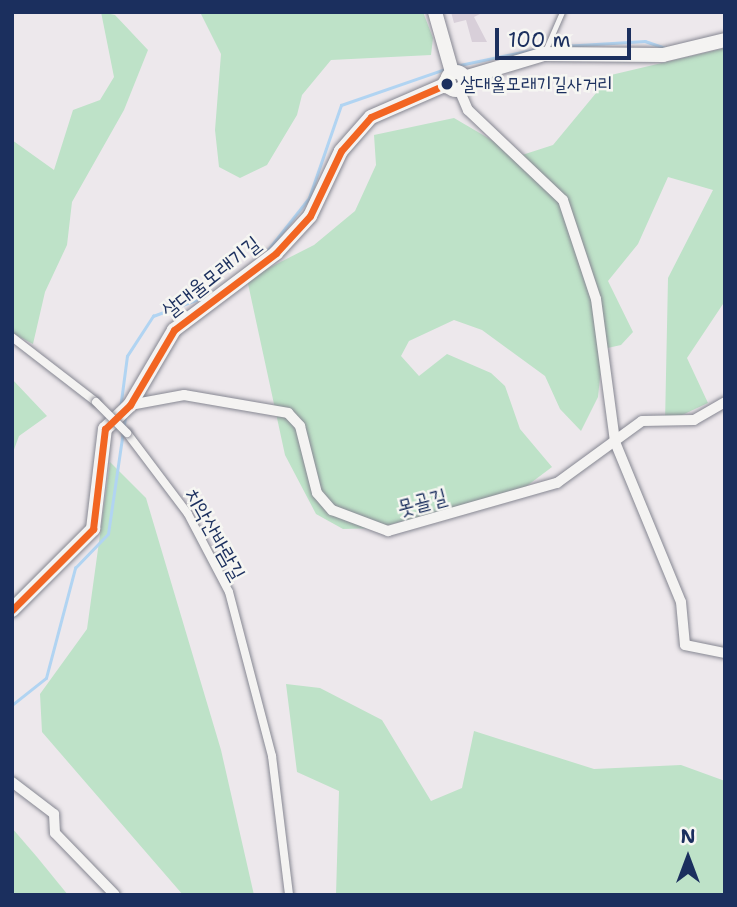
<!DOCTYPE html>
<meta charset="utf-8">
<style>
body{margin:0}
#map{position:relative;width:737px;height:907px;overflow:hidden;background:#ede8ec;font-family:"Shantell Sans","Poor Story",sans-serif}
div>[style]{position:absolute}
.green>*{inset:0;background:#bee2c8}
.stream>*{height:2.5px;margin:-1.25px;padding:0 1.25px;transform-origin:1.25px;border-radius:1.25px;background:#b1d4f2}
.building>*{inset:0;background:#d8cfd9}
.roads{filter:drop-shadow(0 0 2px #868792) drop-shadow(0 0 2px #868792)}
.service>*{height:5px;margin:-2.5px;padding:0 2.5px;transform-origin:2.5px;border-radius:2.5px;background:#f4f3f2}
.pedestrian>*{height:8px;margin:-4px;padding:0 4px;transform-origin:4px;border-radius:4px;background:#f4f3f2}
.minor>*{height:10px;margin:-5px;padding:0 5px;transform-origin:5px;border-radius:5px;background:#f4f3f2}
.tertiary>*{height:14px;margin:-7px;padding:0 7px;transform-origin:7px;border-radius:7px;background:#f4f3f2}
.tertiary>.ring{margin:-7px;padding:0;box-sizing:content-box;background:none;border:14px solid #f4f3f2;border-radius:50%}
.bridges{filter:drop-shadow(0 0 2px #868792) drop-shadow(0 0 2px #868792)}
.pedestrian-bridge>*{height:8px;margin:-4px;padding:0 4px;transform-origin:4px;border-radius:4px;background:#f4f3f2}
.bus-1>*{height:7px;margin:-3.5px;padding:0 3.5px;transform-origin:3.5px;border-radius:3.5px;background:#f26522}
.dots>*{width:19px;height:19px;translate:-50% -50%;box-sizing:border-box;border:4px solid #f6f6f2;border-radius:50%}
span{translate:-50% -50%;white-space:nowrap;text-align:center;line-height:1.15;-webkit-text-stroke:5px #f6f6f2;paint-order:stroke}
.bus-label{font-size:19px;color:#1b2f5e}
.left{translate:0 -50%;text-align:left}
.street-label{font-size:21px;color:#1b2f5e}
.frame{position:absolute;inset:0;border:14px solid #1b2f5e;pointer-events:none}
.north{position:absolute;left:653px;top:823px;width:70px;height:70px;-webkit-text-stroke:5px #f6f6f2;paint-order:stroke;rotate:0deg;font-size:19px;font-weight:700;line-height:28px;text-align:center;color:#1b2f5e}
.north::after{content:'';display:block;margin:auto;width:24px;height:32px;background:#1b2f5e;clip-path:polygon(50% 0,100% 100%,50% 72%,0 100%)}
.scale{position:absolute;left:495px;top:28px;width:136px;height:32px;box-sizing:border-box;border:4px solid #1b2f5e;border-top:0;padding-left:9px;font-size:21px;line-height:24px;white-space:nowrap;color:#1b2f5e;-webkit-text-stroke:5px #f6f6f2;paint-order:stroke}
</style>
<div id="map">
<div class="green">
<div style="clip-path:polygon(101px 12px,115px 15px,148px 50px,124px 110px,72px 202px,67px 245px,45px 292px,33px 344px,12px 333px,12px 140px,54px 170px,73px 110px,100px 100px,114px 77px)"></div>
<div style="clip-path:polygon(200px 12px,423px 12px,433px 38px,431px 55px,331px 60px,302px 95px,297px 115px,267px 165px,240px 178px,219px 167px,215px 130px,221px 54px)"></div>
<div style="clip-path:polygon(725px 48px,725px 301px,687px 358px,708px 403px,665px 423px,668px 278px,713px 190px,668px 177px,638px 244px,608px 281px,633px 332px,621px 345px,603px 349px,598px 397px,581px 431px,560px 409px,545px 376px,482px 330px,454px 320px,409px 341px,401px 356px,419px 376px,447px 354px,491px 373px,505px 386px,520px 429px,552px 467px,524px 488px,378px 528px,343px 529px,316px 514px,285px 455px,247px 279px,314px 245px,355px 211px,376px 165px,374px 135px,454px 118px,519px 156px,553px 145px,611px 75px)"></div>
<div style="clip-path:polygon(12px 379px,47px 416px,19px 436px,12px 455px)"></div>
<div style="clip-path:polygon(110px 462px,146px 498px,221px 750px,254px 895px,183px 895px,42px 732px,40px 694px,87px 629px)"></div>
<div style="clip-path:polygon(286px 684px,320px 688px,382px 720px,431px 801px,462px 788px,474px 731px,594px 769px,681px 765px,725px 781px,725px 895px,336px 895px,339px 791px,297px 772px)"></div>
<div style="clip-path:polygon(12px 828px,37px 857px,68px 895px,12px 895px)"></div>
</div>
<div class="stream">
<div style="left:547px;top:47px;width:98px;rotate:-3.5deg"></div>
<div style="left:645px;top:41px;width:21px;rotate:19deg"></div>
<div style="left:455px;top:66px;width:88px;rotate:-11.8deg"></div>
<div style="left:267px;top:251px;width:68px;rotate:-51.6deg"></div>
<div style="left:309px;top:198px;width:98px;rotate:-71deg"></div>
<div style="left:341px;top:105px;width:110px;rotate:-19.1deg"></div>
<div style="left:120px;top:409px;width:53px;rotate:-82.5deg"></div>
<div style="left:127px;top:356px;width:48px;rotate:-57deg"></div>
<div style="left:153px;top:316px;width:63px;rotate:-20.4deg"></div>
<div style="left:12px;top:705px;width:43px;rotate:-38.5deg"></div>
<div style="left:46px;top:678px;width:114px;rotate:-75.2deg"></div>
<div style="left:75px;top:568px;width:47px;rotate:-45.9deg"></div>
<div style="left:108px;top:534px;width:117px;rotate:-81.7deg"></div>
</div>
<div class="building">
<div style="clip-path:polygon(451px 12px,484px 12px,474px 17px,487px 42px,472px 42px,466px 20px,454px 23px)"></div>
</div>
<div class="roads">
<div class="service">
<div style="left:545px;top:51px;width:43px;rotate:-66.4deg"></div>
</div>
<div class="pedestrian">
<div style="left:12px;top:337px;width:106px;rotate:37.7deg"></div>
<div style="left:127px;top:433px;width:101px;rotate:53deg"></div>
<div style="left:188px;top:514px;width:88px;rotate:62.3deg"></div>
<div style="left:229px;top:592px;width:170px;rotate:75.3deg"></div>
<div style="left:272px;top:756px;width:140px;rotate:83deg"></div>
</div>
<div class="minor">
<div style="left:459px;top:89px;width:23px;rotate:67deg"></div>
<div style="left:468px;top:110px;width:131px;rotate:43.5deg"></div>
<div style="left:563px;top:200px;width:104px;rotate:71.6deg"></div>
<div style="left:596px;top:299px;width:144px;rotate:82.4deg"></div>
<div style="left:615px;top:442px;width:173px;rotate:67.6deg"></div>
<div style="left:681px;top:602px;width:43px;rotate:84.7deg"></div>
<div style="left:685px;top:645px;width:41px;rotate:11.3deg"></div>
<div style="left:130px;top:405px;width:55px;rotate:-10.5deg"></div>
<div style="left:184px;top:395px;width:106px;rotate:9.8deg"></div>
<div style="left:288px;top:413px;width:18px;rotate:47deg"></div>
<div style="left:300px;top:426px;width:69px;rotate:75.8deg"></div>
<div style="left:317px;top:493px;width:23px;rotate:49deg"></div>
<div style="left:332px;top:510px;width:60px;rotate:20.6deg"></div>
<div style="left:388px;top:531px;width:176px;rotate:-15.9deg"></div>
<div style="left:557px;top:483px;width:105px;rotate:-36.1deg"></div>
<div style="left:642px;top:421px;width:52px;rotate:-1.1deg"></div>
<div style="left:694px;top:420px;width:36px;rotate:-30deg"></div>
<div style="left:12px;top:782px;width:53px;rotate:37.3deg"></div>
<div style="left:54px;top:814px;width:19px;rotate:87deg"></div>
<div style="left:55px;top:833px;width:86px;rotate:45.9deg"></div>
</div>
<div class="tertiary">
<div style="left:435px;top:12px;width:62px;rotate:74.2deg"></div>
<div class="ring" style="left:447px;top:72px;width:4px;height:4px"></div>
<div style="left:464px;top:78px;width:84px;rotate:-16.7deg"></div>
<div style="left:544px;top:54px;width:119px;rotate:0.5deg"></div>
<div style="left:663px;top:55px;width:64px;rotate:-13.6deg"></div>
<div style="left:12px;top:610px;width:115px;rotate:-45deg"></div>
<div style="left:93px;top:529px;width:101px;rotate:-83.2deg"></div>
<div style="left:105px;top:429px;width:35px;rotate:-44deg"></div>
<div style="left:130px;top:405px;width:87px;rotate:-59.6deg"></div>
<div style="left:174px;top:330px;width:128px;rotate:-37deg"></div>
<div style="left:276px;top:253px;width:50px;rotate:-47.4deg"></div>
<div style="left:310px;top:216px;width:72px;rotate:-64.5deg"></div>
<div style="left:341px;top:151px;width:45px;rotate:-48.6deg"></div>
<div style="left:371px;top:117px;width:83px;rotate:-23.5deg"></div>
</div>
</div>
<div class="bridges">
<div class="pedestrian-bridge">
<div style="left:96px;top:402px;width:44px;rotate:45deg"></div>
</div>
</div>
<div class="bus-1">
<div style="left:12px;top:610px;width:115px;rotate:-45deg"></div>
<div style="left:93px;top:529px;width:101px;rotate:-83.2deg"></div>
<div style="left:105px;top:429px;width:35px;rotate:-44deg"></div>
<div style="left:130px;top:405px;width:87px;rotate:-59.6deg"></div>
<div style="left:174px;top:330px;width:128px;rotate:-37deg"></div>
<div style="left:276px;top:253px;width:50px;rotate:-47.4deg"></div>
<div style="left:310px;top:216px;width:72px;rotate:-64.5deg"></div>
<div style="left:341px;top:151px;width:45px;rotate:-48.6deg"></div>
<div style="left:371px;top:117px;width:83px;rotate:-23.5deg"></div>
</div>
<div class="dots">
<div style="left:447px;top:84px;background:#1b2f5e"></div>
</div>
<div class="bus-label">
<span class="left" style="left:460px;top:84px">살대울모래기길사거리</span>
</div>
<div class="street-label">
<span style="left:211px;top:277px;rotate:-38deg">살대울모래기길</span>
<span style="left:422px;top:502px;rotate:-15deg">못골길</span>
<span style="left:215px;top:534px;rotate:61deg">치악산바람길</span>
</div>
<div class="frame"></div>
<div class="north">N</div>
<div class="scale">100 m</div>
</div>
